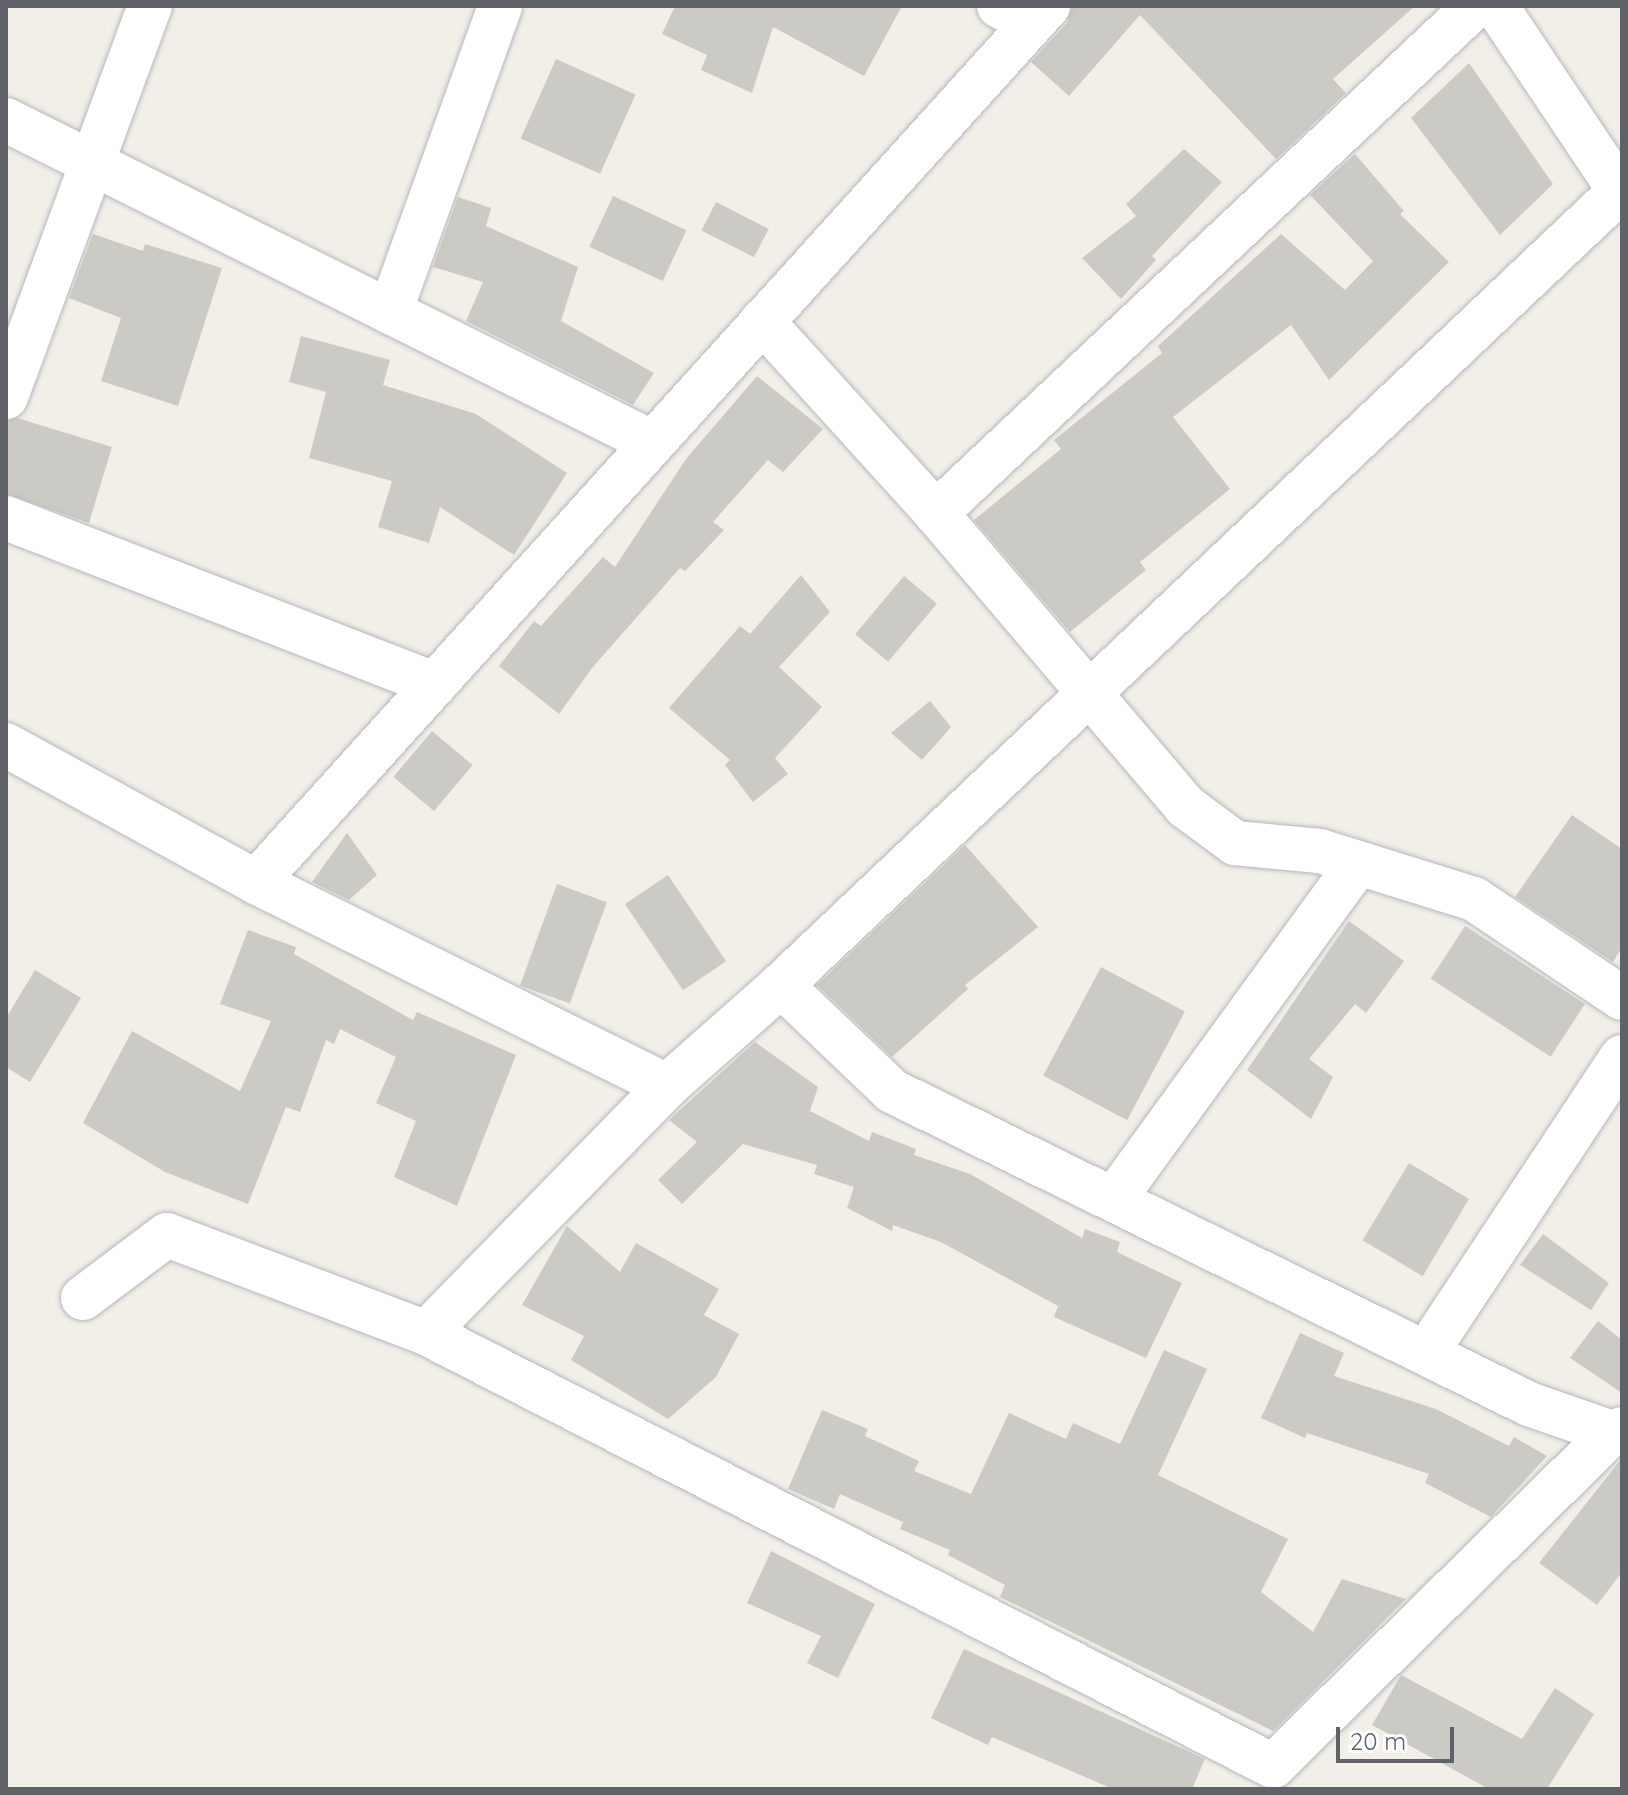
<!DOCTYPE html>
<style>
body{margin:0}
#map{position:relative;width:1628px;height:1795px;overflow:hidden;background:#f1efe8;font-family:Quicksand,sans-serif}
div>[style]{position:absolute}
.building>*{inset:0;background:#cccac5;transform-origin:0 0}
.roads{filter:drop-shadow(0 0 2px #b5b8bc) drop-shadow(0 0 2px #b5b8bc)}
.street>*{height:44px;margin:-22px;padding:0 22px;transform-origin:22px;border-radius:22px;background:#fff}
span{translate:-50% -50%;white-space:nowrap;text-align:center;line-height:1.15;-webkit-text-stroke:8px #fff;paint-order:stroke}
.frame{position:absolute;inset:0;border:8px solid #5f6368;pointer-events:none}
.scale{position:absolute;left:1336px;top:1727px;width:118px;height:36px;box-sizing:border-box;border:4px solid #5f6368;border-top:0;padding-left:10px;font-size:24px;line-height:28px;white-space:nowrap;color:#5f6368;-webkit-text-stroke:6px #fff;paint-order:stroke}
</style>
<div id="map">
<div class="building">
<div style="clip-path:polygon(675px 6px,902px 6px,864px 76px,773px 27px,752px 93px,701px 70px,707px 55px,662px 34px)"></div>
<div style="clip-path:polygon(1072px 6px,1415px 6px,1333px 79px,1346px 93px,1276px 159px,1140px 15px,1069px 96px,1031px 62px,1067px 23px)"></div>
<div style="left:556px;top:59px;width:87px;height:87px;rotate:24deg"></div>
<div style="clip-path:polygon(1469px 63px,1553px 184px,1500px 235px,1411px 118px)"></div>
<div style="clip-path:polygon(1184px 149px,1222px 182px,1152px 256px,1156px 260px,1121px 299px,1082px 258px,1136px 216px,1126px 204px)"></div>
<div style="clip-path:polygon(1355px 154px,1404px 211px,1400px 214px,1449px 262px,1329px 380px,1291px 325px,1173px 417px,1230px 489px,1140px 562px,1146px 570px,1070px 632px,974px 520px,1061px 449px,1054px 440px,1162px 353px,1158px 346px,1281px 234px,1345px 290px,1373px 261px,1310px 195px)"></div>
<div style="left:613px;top:196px;width:81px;height:56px;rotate:25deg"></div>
<div style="clip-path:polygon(458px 197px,491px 208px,486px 226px,578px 267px,561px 321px,654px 373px,633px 405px,466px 321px,483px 282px,433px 267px)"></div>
<div style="left:716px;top:202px;width:59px;height:32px;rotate:27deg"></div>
<div style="clip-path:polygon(93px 234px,143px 251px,145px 244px,222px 268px,178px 406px,101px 381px,121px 318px,69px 298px)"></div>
<div style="clip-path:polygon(301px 336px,390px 360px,383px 385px,476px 414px,567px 473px,514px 555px,440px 507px,429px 543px,378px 527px,392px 481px,309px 458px,326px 392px,289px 382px)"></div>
<div style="clip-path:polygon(757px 376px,823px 429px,783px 472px,768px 460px,713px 522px,724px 530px,685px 571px,680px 568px,592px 668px,559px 714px,499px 666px,534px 621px,541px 626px,603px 557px,615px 567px,686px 459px)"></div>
<div style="clip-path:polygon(17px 418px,112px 447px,89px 523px,6px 494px,6px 421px)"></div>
<div style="clip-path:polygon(801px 575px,830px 612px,779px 667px,822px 707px,775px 758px,788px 774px,753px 802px,725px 765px,730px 760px,669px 708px,740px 626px,750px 634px)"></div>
<div style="left:904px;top:576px;width:43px;height:76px;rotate:40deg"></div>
<div style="clip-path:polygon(930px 701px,951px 727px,922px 760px,891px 733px)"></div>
<div style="left:432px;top:731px;width:53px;height:60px;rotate:40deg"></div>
<div style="clip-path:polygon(1572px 815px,1622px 849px,1622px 947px,1613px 962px,1515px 897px)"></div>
<div style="clip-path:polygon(347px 833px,377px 875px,349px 900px,312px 882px)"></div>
<div style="clip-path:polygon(965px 845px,1038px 927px,965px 985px,968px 989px,892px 1057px,817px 985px)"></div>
<div style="left:668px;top:875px;width:104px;height:52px;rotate:56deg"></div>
<div style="left:557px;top:884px;width:53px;height:108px;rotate:20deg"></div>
<div style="clip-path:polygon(1349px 921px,1404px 961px,1366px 1013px,1355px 1004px,1309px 1059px,1333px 1077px,1311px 1119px,1247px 1070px)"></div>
<div style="left:1465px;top:926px;width:143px;height:63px;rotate:33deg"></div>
<div style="clip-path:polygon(248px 930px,296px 947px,294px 954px,413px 1020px,417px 1012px,516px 1055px,457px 1206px,394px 1177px,416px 1121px,376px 1103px,396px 1057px,340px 1029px,334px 1044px,326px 1040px,300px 1112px,286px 1107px,248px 1204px,165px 1172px,83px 1123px,132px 1031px,240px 1091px,271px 1021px,220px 1004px)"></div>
<div style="left:1101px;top:967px;width:95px;height:123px;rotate:28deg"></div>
<div style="clip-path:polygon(35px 970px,81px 998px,30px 1082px,6px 1067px,6px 1018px)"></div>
<div style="clip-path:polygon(755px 1042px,818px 1087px,810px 1111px,869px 1141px,872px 1132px,916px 1149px,914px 1155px,970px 1174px,1082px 1238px,1085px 1229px,1120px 1242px,1117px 1252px,1182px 1283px,1146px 1358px,1054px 1317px,1058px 1306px,941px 1242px,893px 1225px,892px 1231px,847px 1208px,854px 1187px,814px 1174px,817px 1165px,743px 1144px,682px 1204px,658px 1180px,697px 1142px,669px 1120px)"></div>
<div style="left:1409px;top:1163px;width:70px;height:90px;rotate:31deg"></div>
<div style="clip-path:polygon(567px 1226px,620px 1272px,636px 1243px,719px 1289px,704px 1315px,739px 1334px,716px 1377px,668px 1419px,571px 1360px,584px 1336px,522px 1305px)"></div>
<div style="clip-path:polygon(1543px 1234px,1609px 1283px,1591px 1310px,1520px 1265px)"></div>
<div style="clip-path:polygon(1598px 1321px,1622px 1340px,1622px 1393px,1570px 1358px)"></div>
<div style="clip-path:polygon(1300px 1333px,1344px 1353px,1334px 1376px,1436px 1409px,1509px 1446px,1514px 1437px,1547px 1456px,1491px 1517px,1425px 1483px,1429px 1474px,1307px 1433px,1305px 1438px,1261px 1418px)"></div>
<div style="clip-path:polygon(1164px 1350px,1207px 1369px,1158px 1475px,1288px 1539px,1261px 1592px,1313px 1632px,1342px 1579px,1406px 1599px,1273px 1731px,1000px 1597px,1005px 1585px,948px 1555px,950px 1550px,900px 1529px,903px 1522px,840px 1494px,834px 1509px,788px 1489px,822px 1410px,868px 1429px,865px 1436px,919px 1461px,914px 1471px,971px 1494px,1009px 1413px,1066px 1439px,1073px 1423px,1120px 1444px)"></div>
<div style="clip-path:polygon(1622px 1458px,1622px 1572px,1597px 1605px,1539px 1563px)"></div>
<div style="clip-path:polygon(771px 1551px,875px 1604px,838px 1678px,807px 1663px,821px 1636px,747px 1603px)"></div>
<div style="clip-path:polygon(964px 1649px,1205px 1759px,1192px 1789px,1113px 1789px,992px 1737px,988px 1745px,931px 1718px)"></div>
<div style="clip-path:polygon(1401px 1675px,1522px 1739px,1555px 1688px,1594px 1714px,1547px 1789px,1489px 1789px,1372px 1725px)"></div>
</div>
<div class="roads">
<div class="street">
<div style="left:999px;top:6px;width:37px;rotate:27deg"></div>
<div style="left:1496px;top:6px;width:226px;rotate:56.2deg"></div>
<div style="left:6px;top:120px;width:723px;rotate:26.53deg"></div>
<div style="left:390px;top:312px;width:325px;rotate:-70.2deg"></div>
<div style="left:762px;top:321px;width:259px;rotate:47.8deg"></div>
<div style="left:936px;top:513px;width:385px;rotate:49.6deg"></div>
<div style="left:1185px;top:806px;width:62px;rotate:36.5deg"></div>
<div style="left:1235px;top:843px;width:85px;rotate:5.4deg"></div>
<div style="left:1320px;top:851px;width:161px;rotate:17.3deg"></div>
<div style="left:1474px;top:899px;width:178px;rotate:33.8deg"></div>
<div style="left:6px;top:397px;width:417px;rotate:-69.8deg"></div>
<div style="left:936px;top:513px;width:740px;rotate:-43.25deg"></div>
<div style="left:6px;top:518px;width:460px;rotate:21.2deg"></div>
<div style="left:6px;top:745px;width:285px;rotate:28.7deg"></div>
<div style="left:256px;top:882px;width:459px;rotate:26.4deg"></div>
<div style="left:256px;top:882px;width:1181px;rotate:-47.88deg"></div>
<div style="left:781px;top:985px;width:153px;rotate:43.7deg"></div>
<div style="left:892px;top:1091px;width:710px;rotate:26.17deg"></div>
<div style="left:1529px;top:1404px;width:88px;rotate:19.3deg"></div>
<div style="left:1612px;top:1433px;width:11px;rotate:-22deg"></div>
<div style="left:1114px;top:1199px;width:415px;rotate:-54deg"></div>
<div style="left:83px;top:1298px;width:105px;rotate:-36.9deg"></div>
<div style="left:167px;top:1235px;width:277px;rotate:20.7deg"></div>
<div style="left:426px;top:1333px;width:951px;rotate:27.08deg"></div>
<div style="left:1273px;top:1766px;width:475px;rotate:-44.5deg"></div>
<div style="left:426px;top:1333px;width:345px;rotate:-45.7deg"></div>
<div style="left:667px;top:1086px;width:152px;rotate:-41.5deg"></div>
<div style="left:781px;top:985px;width:1155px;rotate:-43.42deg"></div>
<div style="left:1426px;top:1353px;width:355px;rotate:-56.5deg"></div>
</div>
</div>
<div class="frame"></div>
<div class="scale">20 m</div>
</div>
